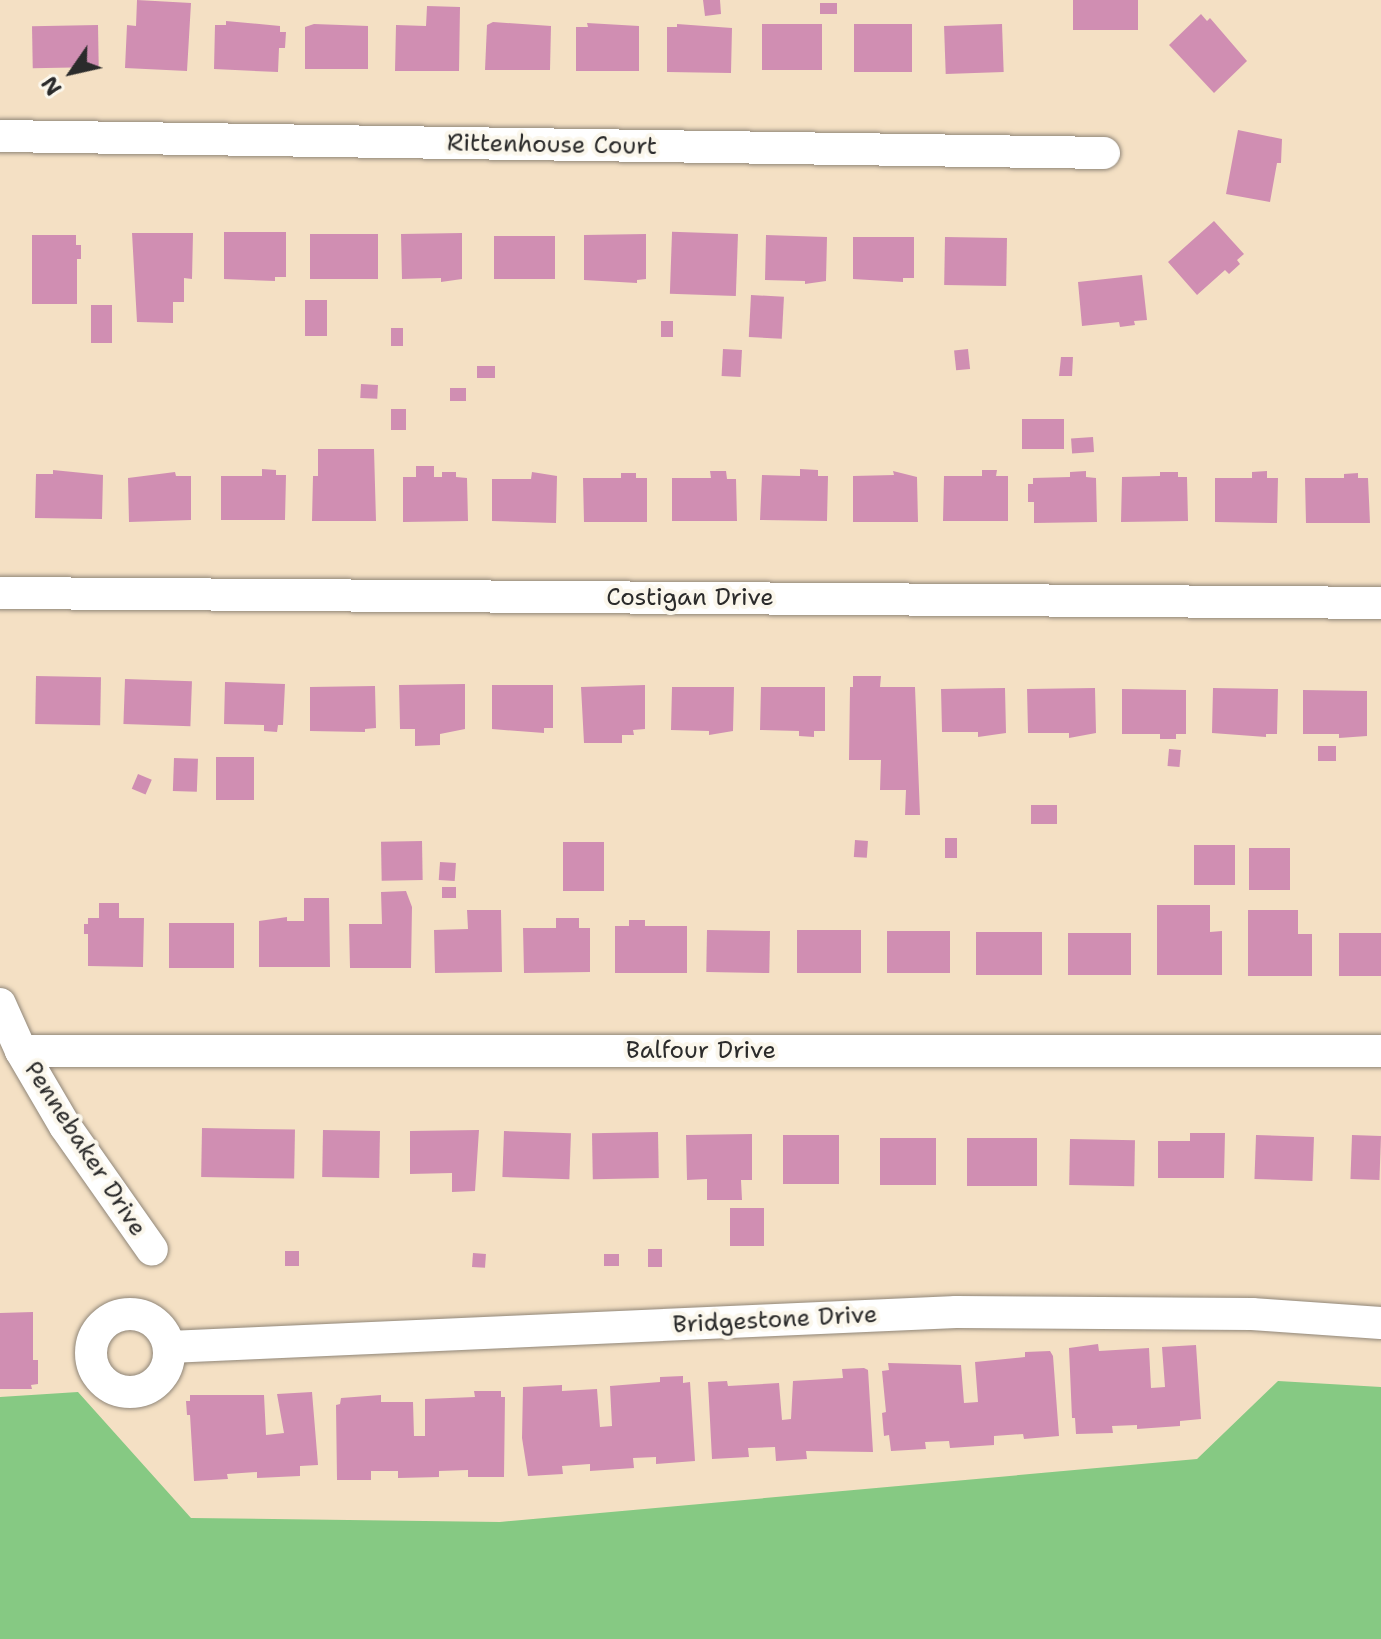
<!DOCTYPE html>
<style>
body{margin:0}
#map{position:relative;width:1381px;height:1639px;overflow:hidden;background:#f4e0c4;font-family:"Shantell Sans",sans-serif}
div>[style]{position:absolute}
.green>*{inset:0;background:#86c983}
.building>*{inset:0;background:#d08eb2;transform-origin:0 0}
.roads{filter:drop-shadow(0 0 2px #908678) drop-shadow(0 0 2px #908678)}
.minor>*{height:32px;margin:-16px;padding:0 16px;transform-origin:16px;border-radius:16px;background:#fff}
.minor>.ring{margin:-16px;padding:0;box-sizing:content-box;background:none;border:32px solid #fff;border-radius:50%}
span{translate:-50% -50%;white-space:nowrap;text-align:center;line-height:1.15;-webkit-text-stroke:8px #fbf7ec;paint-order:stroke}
.street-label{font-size:24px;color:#2b2b2b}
.north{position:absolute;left:32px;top:32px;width:80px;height:80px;-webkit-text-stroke:6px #fbf7ec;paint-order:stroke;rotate:236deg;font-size:22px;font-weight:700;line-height:32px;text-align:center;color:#2b2b2b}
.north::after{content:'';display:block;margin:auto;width:28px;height:36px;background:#2b2b2b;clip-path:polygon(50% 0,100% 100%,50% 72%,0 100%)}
</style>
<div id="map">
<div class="green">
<div style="clip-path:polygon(1278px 1381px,1381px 1387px,1381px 1639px,0 1639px,0 1397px,78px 1392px,191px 1518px,500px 1522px,1197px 1459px)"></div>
</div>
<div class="building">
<div style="clip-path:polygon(137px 0,191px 3px,187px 71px,125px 68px,127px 25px,136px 26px)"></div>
<div style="clip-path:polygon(703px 0,720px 0,721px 14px,705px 16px)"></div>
<div style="left:1073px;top:0;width:65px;height:30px"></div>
<div style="left:820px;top:3px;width:17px;height:11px"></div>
<div style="clip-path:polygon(427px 6px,460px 7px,459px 71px,395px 71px,396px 25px,426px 26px)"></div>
<div style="clip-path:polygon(1201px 14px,1207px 21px,1210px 18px,1247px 61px,1214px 93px,1169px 45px)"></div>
<div style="clip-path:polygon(226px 21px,280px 26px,280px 32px,286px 32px,285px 48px,279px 48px,278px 72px,214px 69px,215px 25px,226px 25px)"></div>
<div style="clip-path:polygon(493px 22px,551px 26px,550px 70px,485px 70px,487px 25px)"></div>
<div style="clip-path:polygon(587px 23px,639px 26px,639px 71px,576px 71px,576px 27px,588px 27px)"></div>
<div style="clip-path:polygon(314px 24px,368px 26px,368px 69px,305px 69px,305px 27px)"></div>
<div style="clip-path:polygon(677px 24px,732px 28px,731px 73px,667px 72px,667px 27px,677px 27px)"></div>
<div style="left:762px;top:24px;width:60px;height:46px"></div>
<div style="left:854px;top:24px;width:58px;height:48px"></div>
<div style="left:1002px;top:24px;width:48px;height:58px;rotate:88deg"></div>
<div style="left:98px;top:25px;width:42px;height:66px;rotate:89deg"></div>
<div style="clip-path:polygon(1238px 130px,1282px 139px,1281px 163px,1277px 163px,1270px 202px,1226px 194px)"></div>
<div style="clip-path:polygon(1214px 221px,1244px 254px,1237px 260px,1240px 264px,1229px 274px,1225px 270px,1197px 295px,1168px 262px)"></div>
<div style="clip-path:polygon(224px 232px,286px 232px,286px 277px,275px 277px,275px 281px,224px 279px)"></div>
<div style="clip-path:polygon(132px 233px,193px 233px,192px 279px,184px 278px,184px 302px,173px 302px,173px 323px,137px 322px)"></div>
<div style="clip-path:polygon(462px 233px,462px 279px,441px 282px,441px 278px,402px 279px,401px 234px)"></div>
<div style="left:310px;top:234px;width:68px;height:45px"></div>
<div style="clip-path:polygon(646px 234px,646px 279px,637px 280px,637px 283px,584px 280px,584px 235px)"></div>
<div style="left:738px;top:234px;width:62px;height:66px;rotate:92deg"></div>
<div style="clip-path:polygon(32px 235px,76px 235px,76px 245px,81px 245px,81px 259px,77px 259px,77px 304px,32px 304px)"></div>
<div style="clip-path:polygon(766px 235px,827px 237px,826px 281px,805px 284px,805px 281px,765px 280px)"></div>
<div style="left:555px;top:236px;width:43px;height:61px;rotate:90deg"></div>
<div style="clip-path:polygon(853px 237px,914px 237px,914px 278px,903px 278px,903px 282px,853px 279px)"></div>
<div style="left:945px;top:237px;width:62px;height:48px;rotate:1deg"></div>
<div style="clip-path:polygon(1142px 275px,1147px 320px,1134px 321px,1135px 325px,1120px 327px,1119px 322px,1082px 326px,1078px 282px)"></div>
<div style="left:751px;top:295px;width:33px;height:42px;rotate:3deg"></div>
<div style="left:305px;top:300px;width:22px;height:36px"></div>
<div style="left:91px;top:305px;width:21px;height:38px"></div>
<div style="left:673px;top:321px;width:16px;height:12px;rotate:90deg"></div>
<div style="left:391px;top:328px;width:12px;height:18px"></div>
<div style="left:723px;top:349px;width:19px;height:27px;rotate:3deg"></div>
<div style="left:968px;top:349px;width:20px;height:14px;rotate:84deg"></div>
<div style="clip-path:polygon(1061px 357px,1073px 357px,1072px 376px,1059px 376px)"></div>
<div style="left:477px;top:366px;width:18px;height:12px"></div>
<div style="left:361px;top:384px;width:17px;height:14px;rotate:3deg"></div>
<div style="left:450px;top:388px;width:16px;height:13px"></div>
<div style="left:391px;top:409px;width:15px;height:21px"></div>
<div style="left:1022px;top:419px;width:42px;height:30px"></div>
<div style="left:1093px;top:437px;width:15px;height:22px;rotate:86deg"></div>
<div style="clip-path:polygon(318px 449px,374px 449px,376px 521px,312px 521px,313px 476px,318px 476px)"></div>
<div style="clip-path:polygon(416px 466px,434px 466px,434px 477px,442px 477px,442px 472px,456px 472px,456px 477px,467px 478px,468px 521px,403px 522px,403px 477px,416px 477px)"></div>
<div style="clip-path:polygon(262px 469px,276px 470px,276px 475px,286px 475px,285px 520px,221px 520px,221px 476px,262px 476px)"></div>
<div style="clip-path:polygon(800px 469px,818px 470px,818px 476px,828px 476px,827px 521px,760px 520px,762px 475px,800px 476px)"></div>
<div style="clip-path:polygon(53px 470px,103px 475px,102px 519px,35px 518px,36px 474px,53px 474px)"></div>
<div style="clip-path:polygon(982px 470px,997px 470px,996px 476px,1008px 476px,1008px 521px,943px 521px,944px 476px,982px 476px)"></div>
<div style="clip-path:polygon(710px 471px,726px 471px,727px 479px,736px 479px,737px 521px,672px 521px,672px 478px,711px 478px)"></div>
<div style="clip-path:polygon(893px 471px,917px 477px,918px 522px,853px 522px,853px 476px,894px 475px)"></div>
<div style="clip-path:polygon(1086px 471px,1086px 477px,1096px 478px,1097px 522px,1034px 523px,1034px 502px,1028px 502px,1028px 484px,1033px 484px,1033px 478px,1070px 477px,1070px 472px)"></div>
<div style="clip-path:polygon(1267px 471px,1267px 478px,1278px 478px,1277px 523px,1215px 522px,1215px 478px,1252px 478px,1252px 472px)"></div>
<div style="clip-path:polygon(175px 472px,176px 476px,191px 476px,191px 520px,129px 522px,128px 478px)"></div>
<div style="clip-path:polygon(532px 472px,557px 476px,556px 523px,492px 521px,492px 479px,531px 479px)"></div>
<div style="clip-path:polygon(1160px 472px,1178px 472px,1178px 477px,1187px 477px,1188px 521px,1121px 522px,1122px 477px,1160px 476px)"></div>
<div style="clip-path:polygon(621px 473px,636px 473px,636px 478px,647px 478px,647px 522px,584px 522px,583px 478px,621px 478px)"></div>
<div style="clip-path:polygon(1358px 473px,1358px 478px,1368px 478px,1370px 523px,1306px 523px,1305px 478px,1344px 478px,1344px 474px)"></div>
<div style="left:36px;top:676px;width:65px;height:48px;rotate:1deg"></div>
<div style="clip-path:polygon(853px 676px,881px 676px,880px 687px,915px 687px,920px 815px,905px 815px,906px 790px,880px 790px,881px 760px,849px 760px,850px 687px,853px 687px)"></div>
<div style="left:125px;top:679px;width:67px;height:45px;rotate:2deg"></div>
<div style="clip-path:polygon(225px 682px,285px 684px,283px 725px,278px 725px,277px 732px,264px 731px,264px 725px,224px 724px)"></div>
<div style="clip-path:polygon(465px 684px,465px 729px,440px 734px,440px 745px,415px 746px,415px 729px,400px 729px,399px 685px)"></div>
<div style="clip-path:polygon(492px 685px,553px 685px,553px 728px,544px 728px,544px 733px,492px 729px)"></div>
<div style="clip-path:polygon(645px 685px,645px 729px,633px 730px,634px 735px,622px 735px,622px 743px,584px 743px,581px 687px)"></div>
<div style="clip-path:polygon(375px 686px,376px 728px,365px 729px,365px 732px,310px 731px,310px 687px)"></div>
<div style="clip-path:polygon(672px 687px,734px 687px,733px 731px,709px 735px,709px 731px,671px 730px)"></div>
<div style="clip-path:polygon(761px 687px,825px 687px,825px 731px,814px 731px,814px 737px,799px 736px,799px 731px,760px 730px)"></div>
<div style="clip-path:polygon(1005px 688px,1006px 733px,978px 737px,978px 732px,942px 732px,941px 689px)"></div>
<div style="clip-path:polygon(1095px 688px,1096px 733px,1069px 738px,1069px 733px,1028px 733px,1027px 689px)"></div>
<div style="clip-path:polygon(1213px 688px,1278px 689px,1277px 734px,1266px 734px,1266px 737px,1212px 733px)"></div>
<div style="clip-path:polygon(1122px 689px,1186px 690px,1186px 734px,1176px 734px,1176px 739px,1160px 739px,1160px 734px,1122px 734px)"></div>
<div style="clip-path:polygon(1303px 690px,1367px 691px,1367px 736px,1339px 738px,1339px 734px,1303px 734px)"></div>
<div style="left:1318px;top:746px;width:18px;height:15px"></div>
<div style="left:1169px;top:749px;width:12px;height:17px;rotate:5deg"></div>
<div style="left:216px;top:757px;width:38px;height:43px"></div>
<div style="left:174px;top:758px;width:24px;height:33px;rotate:2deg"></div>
<div style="left:138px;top:774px;width:15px;height:16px;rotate:23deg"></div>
<div style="left:1031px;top:805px;width:26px;height:19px"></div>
<div style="left:945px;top:838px;width:12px;height:20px"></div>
<div style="left:855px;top:840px;width:13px;height:17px;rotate:4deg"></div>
<div style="left:422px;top:841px;width:39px;height:41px;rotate:89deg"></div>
<div style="left:563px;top:842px;width:41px;height:49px"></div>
<div style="left:1194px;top:845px;width:41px;height:40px"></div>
<div style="left:1249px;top:848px;width:41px;height:42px"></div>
<div style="left:440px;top:862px;width:16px;height:18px;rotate:4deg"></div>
<div style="left:442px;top:887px;width:14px;height:11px"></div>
<div style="clip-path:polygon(406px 891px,412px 907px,411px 968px,350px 968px,349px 924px,382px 924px,381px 892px)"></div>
<div style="clip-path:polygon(304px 898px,329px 898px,330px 967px,259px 967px,259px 921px,287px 917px,287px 921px,304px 921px)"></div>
<div style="clip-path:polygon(99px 903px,119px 903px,119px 918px,144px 918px,143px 967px,88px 966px,88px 934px,84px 934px,84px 924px,88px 924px,88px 918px,99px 918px)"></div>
<div style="clip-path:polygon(1157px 905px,1210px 905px,1210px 932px,1222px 931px,1222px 975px,1157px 975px)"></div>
<div style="clip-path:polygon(467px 910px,501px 910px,502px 972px,435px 973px,434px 930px,468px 929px)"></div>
<div style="clip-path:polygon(1248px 910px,1298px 910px,1298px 934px,1312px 934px,1312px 976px,1248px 976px)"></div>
<div style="clip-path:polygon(556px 918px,579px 918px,579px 928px,590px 928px,590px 972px,524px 973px,523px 928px,556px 928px)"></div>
<div style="clip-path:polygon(629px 920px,645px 920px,645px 926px,687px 926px,687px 973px,615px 973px,615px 926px,629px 926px)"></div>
<div style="left:169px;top:923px;width:65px;height:45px"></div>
<div style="left:707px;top:930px;width:63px;height:42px;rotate:1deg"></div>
<div style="left:797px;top:930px;width:64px;height:43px"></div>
<div style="left:887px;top:931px;width:63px;height:42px"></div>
<div style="left:976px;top:932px;width:66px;height:43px"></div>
<div style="left:1068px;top:933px;width:63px;height:42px"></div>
<div style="left:1339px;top:933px;width:42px;height:43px"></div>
<div style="left:202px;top:1128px;width:93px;height:49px;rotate:1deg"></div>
<div style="left:323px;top:1130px;width:57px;height:47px;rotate:1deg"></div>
<div style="clip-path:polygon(479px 1130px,475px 1191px,452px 1192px,452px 1173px,410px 1174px,410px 1131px)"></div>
<div style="left:504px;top:1131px;width:67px;height:46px;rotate:2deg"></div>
<div style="left:658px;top:1132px;width:46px;height:66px;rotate:89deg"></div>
<div style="clip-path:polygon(1190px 1133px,1225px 1133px,1224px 1178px,1158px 1178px,1158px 1141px,1190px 1141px)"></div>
<div style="clip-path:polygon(752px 1134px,752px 1180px,741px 1180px,742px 1200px,707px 1200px,707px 1179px,687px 1180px,686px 1135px)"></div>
<div style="left:783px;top:1135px;width:56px;height:49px"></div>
<div style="left:1256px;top:1135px;width:58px;height:44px;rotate:2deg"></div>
<div style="left:1352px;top:1135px;width:29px;height:44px;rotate:2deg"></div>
<div style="left:880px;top:1138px;width:56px;height:47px"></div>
<div style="left:967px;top:1138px;width:70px;height:48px"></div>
<div style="left:1070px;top:1139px;width:65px;height:46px;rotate:1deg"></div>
<div style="left:730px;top:1208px;width:34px;height:38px"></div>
<div style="left:648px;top:1249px;width:14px;height:18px"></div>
<div style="left:285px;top:1251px;width:14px;height:15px"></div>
<div style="left:473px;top:1253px;width:13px;height:14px;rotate:4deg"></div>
<div style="left:604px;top:1254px;width:15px;height:12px"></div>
<div style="clip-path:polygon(33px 1312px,33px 1360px,38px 1360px,38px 1384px,31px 1385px,32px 1389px,0 1389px,0 1313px)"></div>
<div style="clip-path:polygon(1098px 1344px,1099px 1351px,1149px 1348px,1151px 1388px,1165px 1387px,1162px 1347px,1196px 1345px,1201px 1419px,1180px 1421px,1180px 1426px,1137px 1429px,1137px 1425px,1112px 1426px,1113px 1433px,1076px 1434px,1075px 1418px,1072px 1418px,1069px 1348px)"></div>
<div style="clip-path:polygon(1050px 1351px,1053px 1356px,1059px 1436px,1024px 1439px,1023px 1434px,994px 1436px,994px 1445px,950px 1448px,949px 1441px,925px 1442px,926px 1449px,891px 1451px,889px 1435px,884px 1436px,882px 1413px,886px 1412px,882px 1371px,889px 1370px,888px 1363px,961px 1365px,964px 1403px,978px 1402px,975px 1362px,1025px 1357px,1025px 1352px)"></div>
<div style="clip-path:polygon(864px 1368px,868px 1370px,873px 1452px,806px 1451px,807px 1459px,776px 1461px,775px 1447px,748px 1448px,749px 1457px,712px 1459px,708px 1382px,727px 1381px,728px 1386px,779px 1383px,782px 1420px,791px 1419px,793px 1381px,843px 1378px,842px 1369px)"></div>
<div style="clip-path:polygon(683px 1376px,683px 1383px,690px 1382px,695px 1461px,656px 1464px,656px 1457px,633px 1458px,634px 1468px,590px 1471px,590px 1464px,562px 1466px,563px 1474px,528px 1476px,522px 1438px,523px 1387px,562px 1385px,562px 1391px,597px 1389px,600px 1427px,612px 1426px,610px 1386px,660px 1382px,660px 1377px)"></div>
<div style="clip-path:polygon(474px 1391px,501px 1391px,501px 1397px,505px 1397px,504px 1477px,468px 1477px,468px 1470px,439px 1471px,439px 1477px,398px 1478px,398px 1471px,371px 1471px,371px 1480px,337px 1480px,336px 1405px,340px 1404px,341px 1398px,381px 1395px,381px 1402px,413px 1402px,414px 1436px,425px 1436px,425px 1399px,475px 1397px)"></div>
<div style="clip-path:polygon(312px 1392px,318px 1465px,300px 1466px,300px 1476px,257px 1478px,257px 1472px,227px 1474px,228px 1479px,194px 1481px,190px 1415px,187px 1415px,186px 1401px,190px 1401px,190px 1395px,264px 1395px,266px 1435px,284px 1433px,277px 1394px)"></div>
</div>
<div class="roads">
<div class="minor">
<div style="left:0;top:136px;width:1104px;rotate:0.88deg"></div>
<div style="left:0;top:593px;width:1381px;rotate:0.41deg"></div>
<div style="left:0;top:1004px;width:51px;rotate:65.9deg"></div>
<div style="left:21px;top:1051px;width:87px;rotate:59.6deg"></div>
<div style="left:65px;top:1126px;width:151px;rotate:54.9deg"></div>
<div style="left:21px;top:1051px;width:1360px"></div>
<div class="ring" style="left:91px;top:1314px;width:46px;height:46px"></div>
<div style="left:169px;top:1347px;width:788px;rotate:-2.55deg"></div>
<div style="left:956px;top:1312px;width:296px;rotate:0.4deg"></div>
<div style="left:1252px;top:1314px;width:129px;rotate:4deg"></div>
</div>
</div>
<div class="street-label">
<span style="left:552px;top:145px;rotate:1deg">Rittenhouse Court</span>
<span style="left:690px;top:598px">Costigan Drive</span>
<span style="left:701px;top:1051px">Balfour Drive</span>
<span style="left:85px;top:1149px;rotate:57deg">Pennebaker Drive</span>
<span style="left:775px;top:1320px;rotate:-3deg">Bridgestone Drive</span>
</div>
<div class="north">N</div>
</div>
